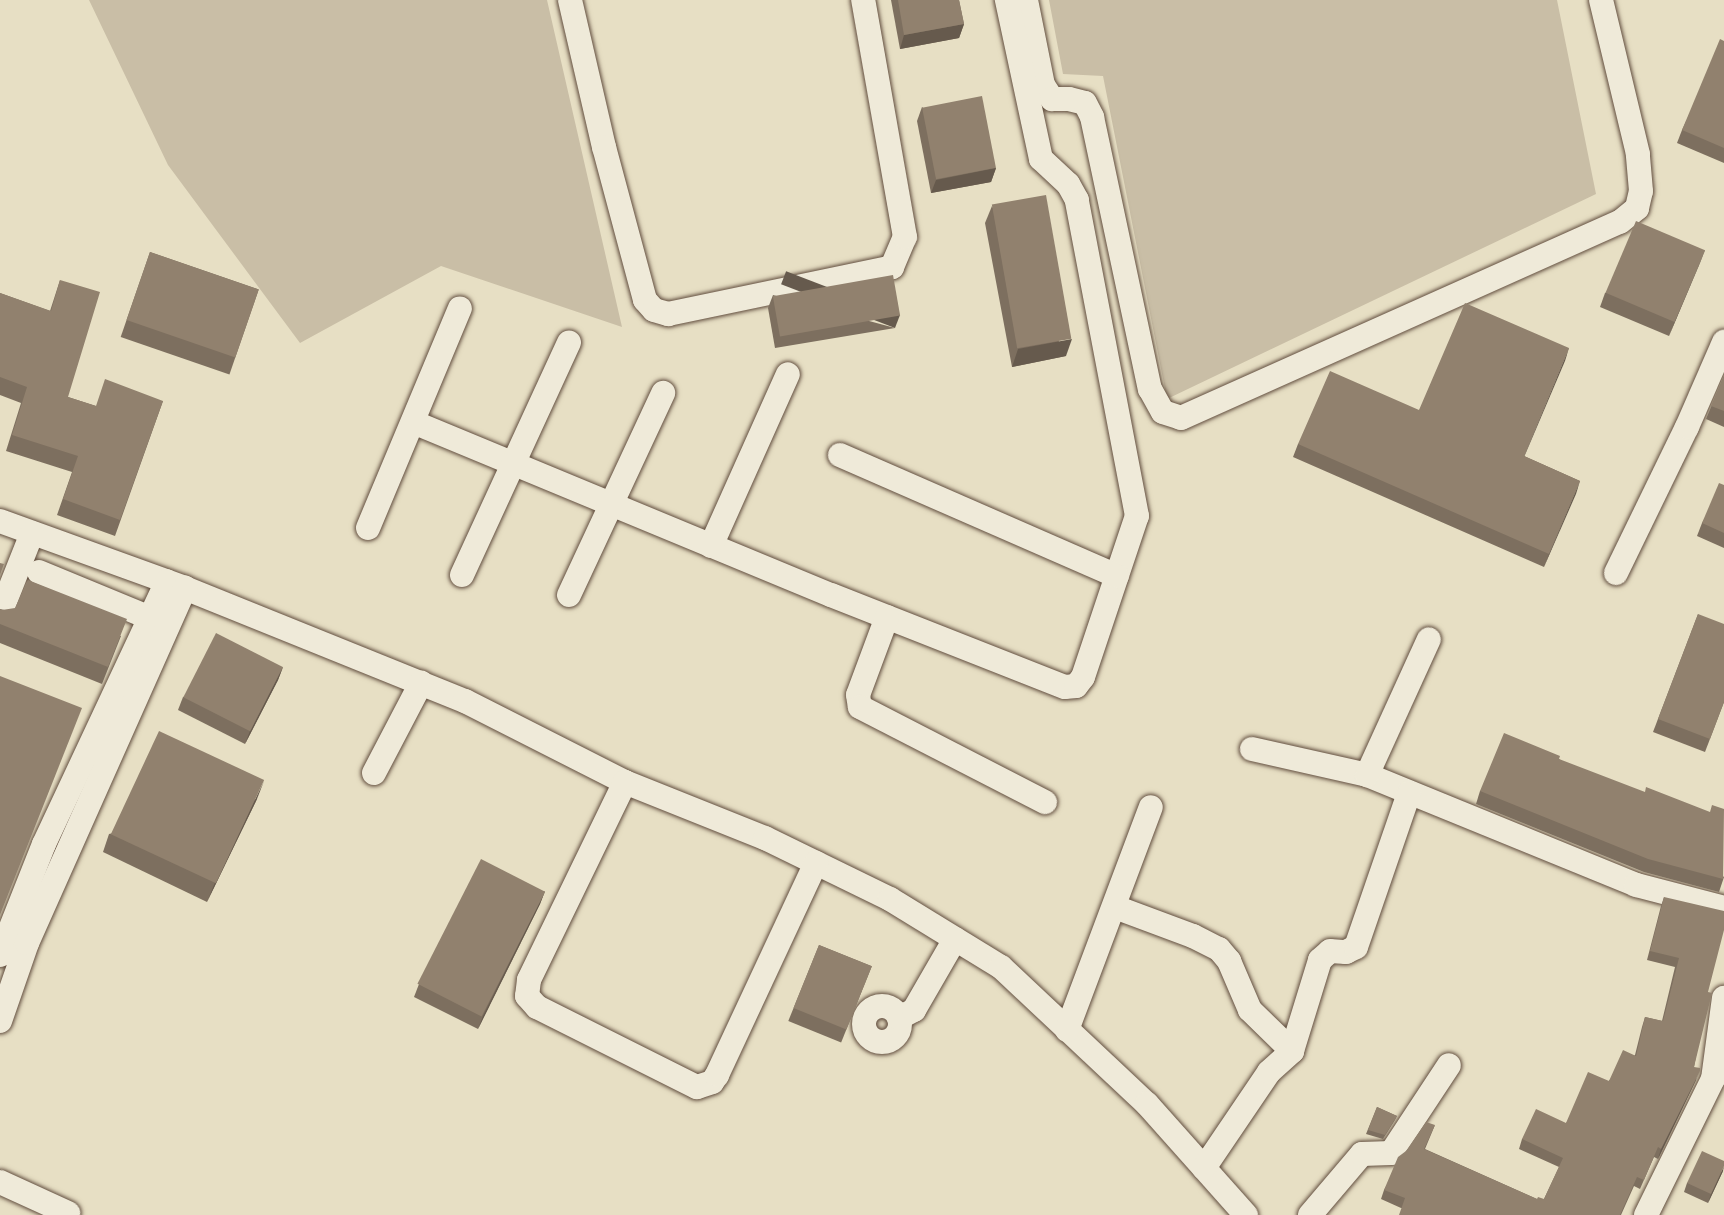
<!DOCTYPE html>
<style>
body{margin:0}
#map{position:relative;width:1724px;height:1215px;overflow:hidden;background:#e7dfc4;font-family:Cardo,serif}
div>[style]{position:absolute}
.green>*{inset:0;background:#c9bea6}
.roads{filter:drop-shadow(0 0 2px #614d3e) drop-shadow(0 0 2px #614d3e)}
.minor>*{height:24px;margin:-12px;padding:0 12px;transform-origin:12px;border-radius:12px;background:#efead9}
.minor>.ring{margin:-12px;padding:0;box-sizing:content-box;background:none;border:24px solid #efead9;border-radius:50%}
.wall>*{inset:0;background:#7d6f5f;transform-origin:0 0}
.shaded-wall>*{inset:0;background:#665a4d;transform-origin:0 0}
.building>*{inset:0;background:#91816e;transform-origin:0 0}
span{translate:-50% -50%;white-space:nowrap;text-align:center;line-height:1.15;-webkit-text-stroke:4.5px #efead9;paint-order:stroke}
</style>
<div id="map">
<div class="green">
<div style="clip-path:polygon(89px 0,547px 0,622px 327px,441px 266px,300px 343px,168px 165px)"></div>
<div style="clip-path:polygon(1049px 0,1557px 0,1596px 194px,1167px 399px,1103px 76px,1063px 74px)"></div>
</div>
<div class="roads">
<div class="minor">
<div style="left:570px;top:0;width:151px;rotate:77deg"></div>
<div style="left:604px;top:147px;width:158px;rotate:75deg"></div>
<div style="left:645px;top:300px;width:13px;rotate:48deg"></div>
<div style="left:654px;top:310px;width:15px;rotate:16deg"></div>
<div style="left:668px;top:314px;width:229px;rotate:-11.8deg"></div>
<div style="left:892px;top:267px;width:33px;rotate:-67deg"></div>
<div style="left:905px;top:237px;width:241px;rotate:-100deg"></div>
<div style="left:1026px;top:0;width:87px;rotate:78.7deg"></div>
<div style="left:1043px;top:85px;width:17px;rotate:57deg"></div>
<div style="left:1052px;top:99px;width:17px"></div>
<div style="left:1069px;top:99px;width:16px;rotate:14deg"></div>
<div style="left:1085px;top:103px;width:16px;rotate:63deg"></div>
<div style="left:1092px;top:117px;width:278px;rotate:78deg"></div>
<div style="left:1150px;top:389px;width:26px;rotate:61deg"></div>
<div style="left:1163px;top:412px;width:19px;rotate:18deg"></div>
<div style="left:1181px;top:418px;width:481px;rotate:-24.1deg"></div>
<div style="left:1620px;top:222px;width:22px;rotate:-39deg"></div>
<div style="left:1637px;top:208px;width:17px;rotate:-77deg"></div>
<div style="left:1641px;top:191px;width:37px;rotate:-95deg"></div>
<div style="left:1638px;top:154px;width:158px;rotate:-103.5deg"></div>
<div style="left:413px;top:422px;width:452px;rotate:22.5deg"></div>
<div style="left:831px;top:595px;width:251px;rotate:21.5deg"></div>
<div style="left:1065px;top:687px;width:11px;rotate:-5deg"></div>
<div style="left:1076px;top:686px;width:11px;rotate:-52deg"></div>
<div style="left:1083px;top:677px;width:170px;rotate:-71.5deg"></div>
<div style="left:1137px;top:516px;width:322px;rotate:-100.8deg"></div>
<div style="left:1077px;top:200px;width:18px;rotate:-119deg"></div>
<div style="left:1068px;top:184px;width:37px;rotate:-137deg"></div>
<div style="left:1041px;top:159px;width:163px;rotate:-102.1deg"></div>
<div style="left:840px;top:455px;width:302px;rotate:23.6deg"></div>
<div style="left:0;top:521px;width:197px;rotate:19.9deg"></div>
<div style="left:185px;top:588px;width:302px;rotate:22deg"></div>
<div style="left:465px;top:701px;width:179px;rotate:26.9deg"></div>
<div style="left:625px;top:782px;width:151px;rotate:21.8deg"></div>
<div style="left:765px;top:838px;width:139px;rotate:26deg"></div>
<div style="left:890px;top:899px;width:130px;rotate:31.5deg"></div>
<div style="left:1001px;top:967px;width:200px;rotate:43.2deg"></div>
<div style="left:1147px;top:1104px;width:149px;rotate:48.3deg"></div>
<div style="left:368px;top:528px;width:238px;rotate:-67.3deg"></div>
<div style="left:711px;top:546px;width:188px;rotate:-65.9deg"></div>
<div style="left:39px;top:572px;width:120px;rotate:22.5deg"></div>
<div style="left:1616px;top:573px;width:162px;rotate:-64.1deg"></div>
<div style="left:1687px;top:427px;width:93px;rotate:-66.5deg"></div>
<div style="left:462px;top:575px;width:256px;rotate:-65.3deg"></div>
<div style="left:569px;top:595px;width:223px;rotate:-65deg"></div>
<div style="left:0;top:614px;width:87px;rotate:-68.4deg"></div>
<div style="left:887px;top:617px;width:83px;rotate:110.4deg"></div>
<div style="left:858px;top:695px;width:12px;rotate:81deg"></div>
<div style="left:860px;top:707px;width:208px;rotate:27.2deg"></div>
<div style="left:1252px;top:749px;width:118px;rotate:12.7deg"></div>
<div style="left:1367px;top:775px;width:291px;rotate:22.2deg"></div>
<div style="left:1636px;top:885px;width:91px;rotate:14.6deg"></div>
<div style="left:374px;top:773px;width:102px;rotate:-62.4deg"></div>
<div style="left:1367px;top:775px;width:149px;rotate:-65.5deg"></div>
<div style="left:625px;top:782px;width:220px;rotate:115.9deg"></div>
<div style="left:529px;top:980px;width:16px;rotate:97deg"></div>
<div style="left:527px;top:996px;width:15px;rotate:48deg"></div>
<div style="left:537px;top:1007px;width:179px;rotate:26.6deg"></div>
<div style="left:697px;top:1087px;width:16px;rotate:-18deg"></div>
<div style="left:712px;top:1082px;width:9px;rotate:-54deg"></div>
<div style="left:717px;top:1075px;width:234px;rotate:-65deg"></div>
<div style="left:1115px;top:907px;width:83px;rotate:20.4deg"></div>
<div style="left:1193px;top:936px;width:29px;rotate:27deg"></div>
<div style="left:1219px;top:949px;width:16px;rotate:50deg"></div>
<div style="left:1229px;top:961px;width:53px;rotate:66.8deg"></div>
<div style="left:1250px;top:1010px;width:59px;rotate:44.3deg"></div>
<div style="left:0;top:955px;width:119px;rotate:-68.4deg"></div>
<div style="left:44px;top:844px;width:290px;rotate:-64.9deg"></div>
<div class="ring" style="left:864px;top:1006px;width:12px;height:12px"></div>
<div style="left:899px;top:1018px;width:17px;rotate:-28deg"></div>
<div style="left:914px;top:1010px;width:82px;rotate:-60deg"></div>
<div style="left:0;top:1021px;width:83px;rotate:-70.9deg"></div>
<div style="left:27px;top:943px;width:389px;rotate:-66deg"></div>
<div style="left:1067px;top:1030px;width:238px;rotate:-69.4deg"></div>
<div style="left:1204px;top:1168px;width:116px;rotate:-55.9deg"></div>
<div style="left:1269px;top:1072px;width:31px;rotate:-42deg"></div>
<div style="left:1292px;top:1051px;width:95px;rotate:-72.9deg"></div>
<div style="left:1320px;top:960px;width:13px;rotate:-42deg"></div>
<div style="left:1330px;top:951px;width:16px;rotate:4deg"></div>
<div style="left:1346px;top:952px;width:11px;rotate:-27deg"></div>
<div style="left:1356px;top:947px;width:163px;rotate:-71deg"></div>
<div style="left:0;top:1182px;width:75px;rotate:24.5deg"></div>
<div style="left:1310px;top:1215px;width:80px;rotate:-49.6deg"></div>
<div style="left:1362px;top:1154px;width:29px;rotate:-2deg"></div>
<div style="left:1391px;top:1153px;width:105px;rotate:-56.6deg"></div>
<div style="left:1646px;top:1215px;width:152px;rotate:-63.8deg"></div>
<div style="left:1713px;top:1079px;width:82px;rotate:-82.3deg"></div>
</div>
</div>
<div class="wall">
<div style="clip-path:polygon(891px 0,959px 0,964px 24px,959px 38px,900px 49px)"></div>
<div style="clip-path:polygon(1724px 41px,1724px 163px,1677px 143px,1682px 130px)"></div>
<div style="clip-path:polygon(922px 107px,996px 168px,991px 182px,931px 193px,917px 121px)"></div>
<div style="clip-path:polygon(992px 206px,1066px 356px,1012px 367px,985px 223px)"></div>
<div style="clip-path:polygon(1705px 250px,1669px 336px,1600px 307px,1605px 293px)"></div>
<div style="left:150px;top:252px;width:115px;height:90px;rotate:19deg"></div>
<div style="clip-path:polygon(60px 280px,68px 397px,96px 406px,163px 401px,115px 536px,57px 515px,72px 472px,6px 451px,21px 403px,0 395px,0 293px,50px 311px)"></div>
<div style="clip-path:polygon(773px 295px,895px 328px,775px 348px,768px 308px)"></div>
<div style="clip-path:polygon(1569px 348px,1524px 456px,1580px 481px,1544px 567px,1293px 457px,1298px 444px,1419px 410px)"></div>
<div style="clip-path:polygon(1724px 376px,1724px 427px,1706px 419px)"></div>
<div style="clip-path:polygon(1724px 485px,1724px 548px,1697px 536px,1702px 523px)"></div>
<div style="clip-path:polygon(0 609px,121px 636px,102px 684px,0 643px)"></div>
<div style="clip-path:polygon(1698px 614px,1724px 702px,1705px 752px,1653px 732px)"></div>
<div style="clip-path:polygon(283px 667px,278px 680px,245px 744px,178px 710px,183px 697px)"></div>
<div style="clip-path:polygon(1559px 759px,1724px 877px,1719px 892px,1644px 872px,1476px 804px,1480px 791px)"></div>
<div style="clip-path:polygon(257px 799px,207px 902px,103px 852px,109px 834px)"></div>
<div style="clip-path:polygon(545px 891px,540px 904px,478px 1029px,414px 997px,419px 984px)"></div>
<div style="clip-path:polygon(1664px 897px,1708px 992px,1694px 1067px,1696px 1080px,1658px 1159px,1654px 1157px,1640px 1189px,1634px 1186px,1621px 1215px,1401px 1208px,1381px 1199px,1384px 1190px,1406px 1151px,1435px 1125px,1425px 1149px,1537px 1199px,1544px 1199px,1559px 1167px,1519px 1149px,1522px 1139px,1566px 1123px,1635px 1055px,1642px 1027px,1645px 1017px,1662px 1021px,1675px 967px,1647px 960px,1661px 906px)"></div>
<div style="left:819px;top:945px;width:57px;height:82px;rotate:22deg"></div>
<div style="clip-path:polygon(1377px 1107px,1397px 1116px,1395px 1120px,1383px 1139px,1366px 1134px)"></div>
<div style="clip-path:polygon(1723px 1171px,1708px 1203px,1684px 1192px,1687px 1183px)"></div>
</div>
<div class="shaded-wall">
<div style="clip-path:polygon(964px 24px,959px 38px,900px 49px,904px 35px)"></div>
<div style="clip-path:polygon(996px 168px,991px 182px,931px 193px,936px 180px)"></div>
<div style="clip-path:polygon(1705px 250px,1700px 263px,1669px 336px,1674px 323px)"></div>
<div style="left:900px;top:315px;width:14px;height:122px;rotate:111deg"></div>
<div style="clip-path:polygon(1072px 339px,1066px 356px,1012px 367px,1018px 349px)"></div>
<div style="clip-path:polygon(1569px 348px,1565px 361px,1519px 469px,1524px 456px)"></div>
<div style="clip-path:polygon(1580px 481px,1576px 494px,1544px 567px,1549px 554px)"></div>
<div style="clip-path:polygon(283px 667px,278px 680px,245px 744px,250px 731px)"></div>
<div style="clip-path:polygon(264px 781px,257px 799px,207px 902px,214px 885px)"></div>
<div style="clip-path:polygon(545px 891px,540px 904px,478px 1029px,483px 1016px)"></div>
<div style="clip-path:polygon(1700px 1071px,1696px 1080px,1658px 1159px,1661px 1149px)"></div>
<div style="clip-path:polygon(1724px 1166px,1723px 1171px,1708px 1203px,1711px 1194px)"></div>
</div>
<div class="building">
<div style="clip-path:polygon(898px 0,959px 0,964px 24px,904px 35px)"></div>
<div style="clip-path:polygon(1720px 39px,1724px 41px,1724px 148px,1682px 130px)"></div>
<div style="left:982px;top:96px;width:73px;height:61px;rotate:79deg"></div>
<div style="left:1046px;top:195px;width:146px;height:55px;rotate:80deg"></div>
<div style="left:1636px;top:221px;width:75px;height:78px;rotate:23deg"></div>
<div style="left:150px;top:252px;width:115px;height:72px;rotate:19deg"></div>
<div style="left:893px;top:275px;width:41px;height:122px;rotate:80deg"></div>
<div style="clip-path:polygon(60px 280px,100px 292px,68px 397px,96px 406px,105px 379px,163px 401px,120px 520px,63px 499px,78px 456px,12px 435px,27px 387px,0 377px,0 293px,51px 311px)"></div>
<div style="clip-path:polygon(1465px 303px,1569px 348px,1524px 456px,1580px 481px,1549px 554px,1298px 444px,1330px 371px,1419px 410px)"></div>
<div style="clip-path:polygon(1724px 376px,1724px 411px,1711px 406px)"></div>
<div style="clip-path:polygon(1719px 483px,1724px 485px,1724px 533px,1702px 523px)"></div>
<div style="clip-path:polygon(0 563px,4px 564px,0 575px)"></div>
<div style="clip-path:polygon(28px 580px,127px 619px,108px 667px,0 624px,0 609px,2px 610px,15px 608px)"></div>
<div style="clip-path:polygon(1698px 614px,1724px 624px,1724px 702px,1710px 739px,1658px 719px)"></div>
<div style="left:216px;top:633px;width:75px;height:72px;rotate:27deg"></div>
<div style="clip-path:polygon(0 676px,82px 708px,0 915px)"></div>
<div style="left:159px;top:731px;width:116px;height:114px;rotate:25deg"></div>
<div style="clip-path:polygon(1504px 733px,1560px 756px,1559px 759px,1645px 792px,1646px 787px,1710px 812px,1712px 805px,1724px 809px,1723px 879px,1648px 859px,1480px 791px)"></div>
<div style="left:481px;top:859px;width:72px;height:140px;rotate:27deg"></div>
<div style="clip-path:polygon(1664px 897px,1724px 911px,1724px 930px,1708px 992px,1712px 993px,1694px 1067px,1700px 1068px,1700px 1071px,1661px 1149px,1658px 1147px,1644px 1180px,1637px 1177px,1620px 1215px,1399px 1215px,1405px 1198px,1384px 1190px,1398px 1157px,1406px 1151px,1426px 1122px,1435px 1125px,1424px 1149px,1537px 1199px,1538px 1197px,1544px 1199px,1563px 1158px,1522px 1139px,1536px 1109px,1566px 1123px,1588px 1072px,1609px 1081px,1623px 1050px,1636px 1056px,1645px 1017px,1663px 1021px,1679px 958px,1650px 951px)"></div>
<div style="left:819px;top:945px;width:57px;height:68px;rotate:22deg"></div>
<div style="clip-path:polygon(1377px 1107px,1397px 1116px,1385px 1135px,1368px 1130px)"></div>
<div style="clip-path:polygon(1702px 1151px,1724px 1161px,1724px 1166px,1711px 1194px,1687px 1183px)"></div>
</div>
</div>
